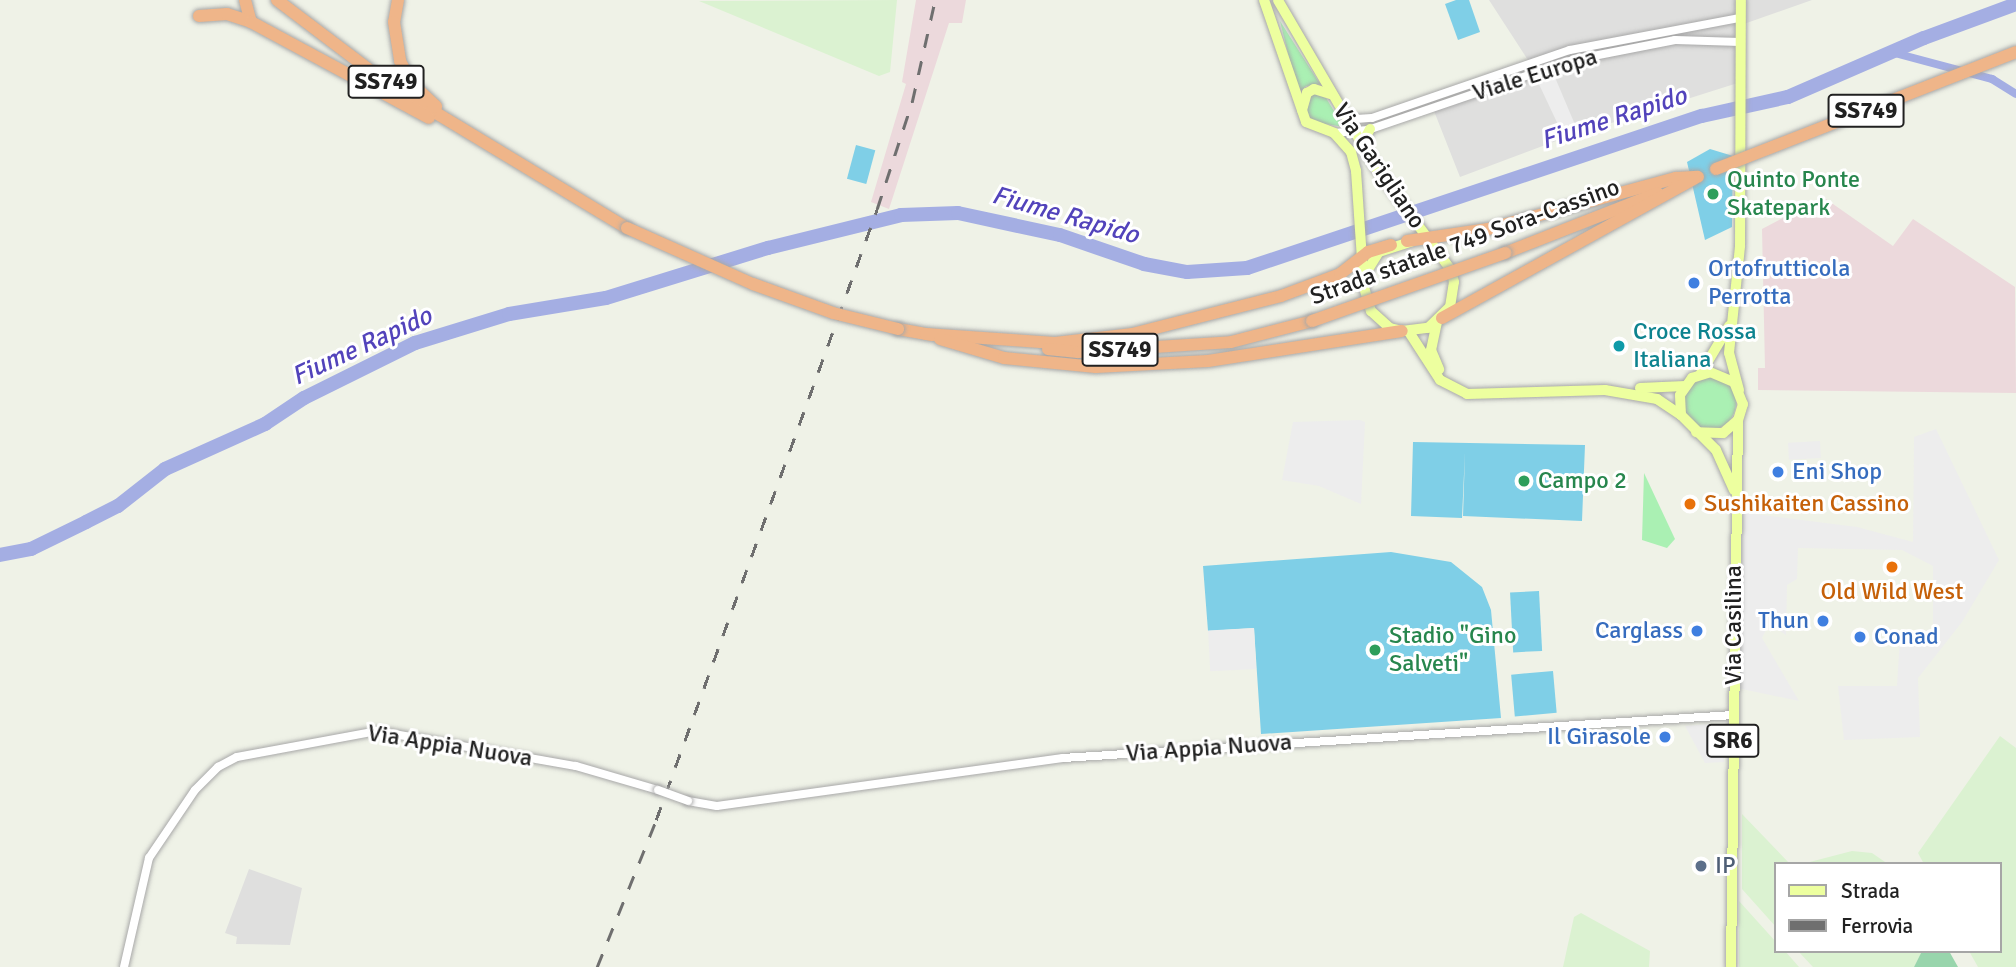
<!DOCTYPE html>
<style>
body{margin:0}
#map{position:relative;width:2016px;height:967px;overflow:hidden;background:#eff2e7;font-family:Signika,sans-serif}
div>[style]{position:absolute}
.residential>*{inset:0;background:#dfdfde}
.industrial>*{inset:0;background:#ecd9dc}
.farmland>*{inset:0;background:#dbf2d1}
.grass>*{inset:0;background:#aaf0b3}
.round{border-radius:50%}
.forest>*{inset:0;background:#98d5ac}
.pitch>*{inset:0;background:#7fcfe7;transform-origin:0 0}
.parking>*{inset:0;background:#ededed;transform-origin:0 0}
.canal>*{height:8px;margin:-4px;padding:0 4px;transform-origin:4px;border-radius:4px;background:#a4aee3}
.river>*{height:14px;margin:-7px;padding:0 7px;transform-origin:7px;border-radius:7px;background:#a4aee3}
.roads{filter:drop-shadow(0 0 2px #a8a8a8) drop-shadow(0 0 2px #a8a8a8)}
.minor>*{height:8px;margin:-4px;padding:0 4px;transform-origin:4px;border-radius:4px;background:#fff}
.major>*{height:10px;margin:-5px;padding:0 5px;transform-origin:5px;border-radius:5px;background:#edff9f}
.highway>*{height:12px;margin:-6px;padding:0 6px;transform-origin:6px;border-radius:6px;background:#efb589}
.rail>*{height:2.5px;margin-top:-1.25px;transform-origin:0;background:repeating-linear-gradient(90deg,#6f6f6f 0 14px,transparent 0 28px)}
.bridges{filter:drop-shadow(0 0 2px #a8a8a8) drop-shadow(0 0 2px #a8a8a8)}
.minor-bridge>*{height:8px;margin:-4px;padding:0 4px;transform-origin:4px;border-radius:4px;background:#fff}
.highway-bridge>*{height:12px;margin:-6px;padding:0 6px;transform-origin:6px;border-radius:6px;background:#efb589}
.dots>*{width:19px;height:19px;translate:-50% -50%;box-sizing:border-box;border:4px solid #fff;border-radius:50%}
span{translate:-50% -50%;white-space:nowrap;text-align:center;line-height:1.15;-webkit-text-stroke:6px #fff;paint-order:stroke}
.shield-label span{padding:2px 5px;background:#fff;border:2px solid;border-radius:5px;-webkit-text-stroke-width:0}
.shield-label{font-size:23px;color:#212121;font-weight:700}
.street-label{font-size:24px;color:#212121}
.leisure-label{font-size:24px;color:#27864d}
.left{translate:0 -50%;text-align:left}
.shop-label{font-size:24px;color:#366cbe}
.right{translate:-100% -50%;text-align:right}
.culture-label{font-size:24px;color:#0d838f}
.food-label{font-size:24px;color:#c56008}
.service-label{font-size:24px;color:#4e5e75}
.water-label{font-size:26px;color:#5243bb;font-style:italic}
.legend{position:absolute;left:1774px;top:862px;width:228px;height:91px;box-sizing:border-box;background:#fff;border:2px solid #a6a6a6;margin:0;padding:9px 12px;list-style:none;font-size:21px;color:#212121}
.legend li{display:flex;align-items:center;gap:14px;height:35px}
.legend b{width:35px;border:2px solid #a6a6a6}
</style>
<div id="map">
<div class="residential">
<div style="clip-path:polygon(1489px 0,1812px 0,1741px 25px,1744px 81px,1564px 138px,1460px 177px,1434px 111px,1535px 71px)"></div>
<div style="clip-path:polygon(249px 869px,302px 888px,290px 945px,236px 944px,237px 937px,225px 933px)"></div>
</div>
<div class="industrial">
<div style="clip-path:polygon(916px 0,966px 0,962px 23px,949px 23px,889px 209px,871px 202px,906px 84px,902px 82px)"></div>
<div style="clip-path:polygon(1823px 197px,1893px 246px,1913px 219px,2015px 287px,2016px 393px,1758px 390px,1758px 368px,1765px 368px,1762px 229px)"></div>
</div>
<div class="farmland">
<div style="clip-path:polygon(897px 0,890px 72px,879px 76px,699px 1px)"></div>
<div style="clip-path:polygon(2000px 736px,2016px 748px,2016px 967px,1978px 967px,1969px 951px,2000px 951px,2000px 864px,1924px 864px,1918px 853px)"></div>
<div style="clip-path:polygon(1742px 814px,1790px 864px,1776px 864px,1776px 927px,1742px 889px)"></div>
<div style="clip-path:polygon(1852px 851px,1872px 853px,1888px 864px,1802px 864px)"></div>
<div style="clip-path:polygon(1739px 901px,1776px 942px,1776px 951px,1785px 951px,1799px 967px,1739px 967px)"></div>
<div style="clip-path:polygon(1581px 913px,1650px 951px,1649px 967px,1563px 967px,1574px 917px)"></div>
<div style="clip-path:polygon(1798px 951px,1922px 951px,1914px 967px,1813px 967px)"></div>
</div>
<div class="grass">
<div style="clip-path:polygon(1280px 21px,1320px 84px,1306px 86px,1298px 94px)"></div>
<div style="clip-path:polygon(1312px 93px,1326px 98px,1344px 127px,1313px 122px,1306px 112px)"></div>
<div class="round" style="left:1682px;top:376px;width:54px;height:54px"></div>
<div style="clip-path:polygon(1644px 473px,1675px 539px,1667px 548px,1642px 540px)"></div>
</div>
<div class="forest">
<div style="clip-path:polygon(1922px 951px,1949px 951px,1958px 967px,1914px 967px)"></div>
</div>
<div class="pitch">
<div style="clip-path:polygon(1456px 0,1469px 0,1480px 32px,1458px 40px,1445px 4px)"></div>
<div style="left:856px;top:145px;width:20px;height:35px;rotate:15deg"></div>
<div style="clip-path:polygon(1710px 149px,1733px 156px,1732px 227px,1705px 240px,1687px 162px)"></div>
<div style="clip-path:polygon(1413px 442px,1585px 445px,1582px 521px,1463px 516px,1465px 452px,1462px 518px,1411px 516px)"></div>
<div style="clip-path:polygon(1391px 552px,1451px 562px,1482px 587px,1491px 610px,1501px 718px,1261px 734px,1254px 628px,1208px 631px,1203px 566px)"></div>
<div style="left:1539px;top:591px;width:60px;height:29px;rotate:87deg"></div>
<div style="left:1553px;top:671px;width:42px;height:42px;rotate:85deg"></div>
</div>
<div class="parking">
<div style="clip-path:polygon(1554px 75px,1576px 127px,1562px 133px,1537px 80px)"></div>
<div style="clip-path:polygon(1360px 420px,1365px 422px,1361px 504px,1319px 486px,1282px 480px,1293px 422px)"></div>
<div style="clip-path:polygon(1936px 429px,1999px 560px,1962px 622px,1918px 678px,1920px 737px,1844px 740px,1838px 686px,1897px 686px,1900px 637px,1907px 637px,1907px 631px,1933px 630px,1933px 566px,1902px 550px,1798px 548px,1797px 579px,1787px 585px,1786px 635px,1769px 624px,1762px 638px,1799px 701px,1737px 688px,1739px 512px,1857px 527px,1913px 542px,1914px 437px)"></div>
<div style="left:1820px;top:441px;width:17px;height:32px;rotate:87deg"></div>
<div style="left:1254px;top:628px;width:41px;height:46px;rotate:87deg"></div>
<div style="clip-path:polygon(1709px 724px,1724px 731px,1724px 762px,1705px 763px,1685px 726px)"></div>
</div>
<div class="canal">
<div style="left:1891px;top:52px;width:105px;rotate:15deg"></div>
<div style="left:1992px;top:79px;width:28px;rotate:32deg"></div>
</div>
<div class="river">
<div style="left:0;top:555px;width:32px;rotate:-11deg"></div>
<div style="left:31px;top:549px;width:61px;rotate:-26.1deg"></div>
<div style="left:86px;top:522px;width:36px;rotate:-27deg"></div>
<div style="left:118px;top:506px;width:60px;rotate:-38.2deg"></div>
<div style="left:165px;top:469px;width:110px;rotate:-24.2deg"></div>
<div style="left:265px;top:424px;width:47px;rotate:-33.7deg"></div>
<div style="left:304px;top:398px;width:124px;rotate:-26.4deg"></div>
<div style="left:415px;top:343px;width:98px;rotate:-17.1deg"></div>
<div style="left:509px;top:314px;width:98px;rotate:-9.4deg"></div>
<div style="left:606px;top:298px;width:170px;rotate:-17.2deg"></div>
<div style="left:768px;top:248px;width:137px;rotate:-13.9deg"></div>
<div style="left:901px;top:215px;width:57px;rotate:-2deg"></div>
<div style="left:958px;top:213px;width:104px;rotate:12.2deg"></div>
<div style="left:1060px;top:235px;width:89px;rotate:19deg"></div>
<div style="left:1144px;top:264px;width:44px;rotate:10.5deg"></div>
<div style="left:1187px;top:272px;width:60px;rotate:-3.8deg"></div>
<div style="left:1247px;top:268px;width:480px;rotate:-18.5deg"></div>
<div style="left:1702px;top:116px;width:88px;rotate:-12.5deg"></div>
<div style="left:1788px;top:97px;width:148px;rotate:-23.5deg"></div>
<div style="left:1924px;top:38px;width:98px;rotate:-20.3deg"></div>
</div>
<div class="roads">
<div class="minor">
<div style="left:1343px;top:113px;width:14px;rotate:25deg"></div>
<div style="left:1356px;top:119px;width:16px;rotate:-4deg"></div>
<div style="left:1372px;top:118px;width:209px;rotate:-19deg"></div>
<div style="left:1570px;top:50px;width:173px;rotate:-10.7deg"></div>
<div style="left:1334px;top:133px;width:34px;rotate:-5deg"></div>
<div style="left:1368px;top:130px;width:217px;rotate:-18.9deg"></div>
<div style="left:1573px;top:60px;width:104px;rotate:-11.1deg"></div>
<div style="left:1675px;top:40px;width:65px;rotate:1.8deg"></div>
<div style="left:688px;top:801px;width:29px;rotate:10deg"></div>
<div style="left:717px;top:806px;width:349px;rotate:-7.9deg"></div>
<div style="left:1063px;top:758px;width:671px;rotate:-3.67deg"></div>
<div style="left:124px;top:967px;width:112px;rotate:-77.1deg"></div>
<div style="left:149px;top:858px;width:82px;rotate:-55.9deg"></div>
<div style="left:195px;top:790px;width:33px;rotate:-45deg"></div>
<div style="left:218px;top:767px;width:21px;rotate:-28deg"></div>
<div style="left:237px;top:757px;width:142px;rotate:-10.5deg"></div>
<div style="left:377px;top:731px;width:202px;rotate:10deg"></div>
<div style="left:576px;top:766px;width:85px;rotate:16.3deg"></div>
</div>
<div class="major">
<div style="left:1264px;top:0;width:129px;rotate:71deg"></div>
<div style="left:1306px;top:122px;width:30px;rotate:21deg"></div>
<div style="left:1334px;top:133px;width:25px;rotate:48deg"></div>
<div style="left:1351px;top:152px;width:20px;rotate:75deg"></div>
<div style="left:1356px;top:171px;width:116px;rotate:86.1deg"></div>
<div style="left:1364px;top:287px;width:25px;rotate:74deg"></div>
<div style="left:1371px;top:311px;width:25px;rotate:42deg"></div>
<div style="left:1390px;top:328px;width:12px;rotate:14deg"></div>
<div style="left:1402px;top:331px;width:26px;rotate:-7deg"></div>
<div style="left:1428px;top:328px;width:30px;rotate:-44deg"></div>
<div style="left:1450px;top:307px;width:25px;rotate:-81deg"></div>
<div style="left:1454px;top:282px;width:12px;rotate:-104deg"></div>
<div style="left:1451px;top:270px;width:127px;rotate:-126.3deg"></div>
<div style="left:1376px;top:168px;width:194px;rotate:-120.3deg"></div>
<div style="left:1302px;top:110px;width:18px;rotate:-74deg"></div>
<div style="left:1307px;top:93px;width:8px;rotate:-30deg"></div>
<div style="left:1314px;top:89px;width:17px;rotate:17deg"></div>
<div style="left:1362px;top:144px;width:17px;rotate:-62deg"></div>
<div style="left:1367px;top:271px;width:22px;rotate:-58deg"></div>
<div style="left:1379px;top:252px;width:35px;rotate:-18deg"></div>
<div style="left:1437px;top:322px;width:29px;rotate:102deg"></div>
<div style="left:1431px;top:350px;width:21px;rotate:67deg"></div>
<div style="left:1409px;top:332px;width:57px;rotate:57.1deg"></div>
<div style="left:1440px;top:380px;width:30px;rotate:27deg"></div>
<div style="left:1467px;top:394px;width:138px;rotate:-1.7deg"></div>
<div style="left:1605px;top:390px;width:53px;rotate:9.8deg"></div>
<div style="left:1657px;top:399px;width:29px;rotate:34deg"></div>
<div style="left:1681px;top:415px;width:49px;rotate:45deg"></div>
<div style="left:1716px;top:450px;width:44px;rotate:65.8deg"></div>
<div style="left:1701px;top:373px;width:55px;rotate:-59.2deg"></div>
<div style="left:1640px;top:388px;width:45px;rotate:-2.5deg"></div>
<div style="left:1739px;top:390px;width:38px;rotate:-105deg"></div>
<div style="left:1729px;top:353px;width:108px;rotate:-84.1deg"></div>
<div style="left:1740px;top:246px;width:246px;rotate:-89.8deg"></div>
<div style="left:1681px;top:415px;width:20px;rotate:-93deg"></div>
<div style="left:1680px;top:395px;width:21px;rotate:-55deg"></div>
<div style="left:1692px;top:378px;width:19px;rotate:-18deg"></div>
<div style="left:1710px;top:372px;width:26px;rotate:23deg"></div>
<div style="left:1734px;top:382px;width:24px;rotate:68deg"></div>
<div style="left:1743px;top:404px;width:17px;rotate:107deg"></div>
<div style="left:1738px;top:420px;width:20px;rotate:139deg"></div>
<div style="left:1723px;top:433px;width:27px;rotate:-178deg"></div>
<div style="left:1731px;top:967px;width:547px;rotate:-89.27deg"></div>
</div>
<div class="highway">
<div style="left:245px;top:0;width:23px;rotate:75deg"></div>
<div style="left:277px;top:0;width:139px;rotate:37.1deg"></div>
<div style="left:388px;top:84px;width:279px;rotate:31.1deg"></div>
<div style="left:398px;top:0;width:22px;rotate:100deg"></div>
<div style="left:394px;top:22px;width:39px;rotate:81deg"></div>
<div style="left:400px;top:61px;width:26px;rotate:62deg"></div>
<div style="left:412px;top:84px;width:33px;rotate:43deg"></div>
<div style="left:199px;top:16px;width:28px;rotate:-4deg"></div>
<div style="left:227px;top:14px;width:25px;rotate:18deg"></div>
<div style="left:251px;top:22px;width:202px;rotate:28.3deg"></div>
<div style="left:1407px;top:241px;width:82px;rotate:-8.4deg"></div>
<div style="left:1488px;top:229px;width:195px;rotate:-15.2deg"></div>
<div style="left:1676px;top:178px;width:22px;rotate:-3deg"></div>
<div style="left:1505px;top:253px;width:164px;rotate:-21.4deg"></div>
<div style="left:1442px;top:318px;width:288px;rotate:-28.9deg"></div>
<div style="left:898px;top:329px;width:35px;rotate:10deg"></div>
<div style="left:926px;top:334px;width:129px;rotate:4deg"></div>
<div style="left:1055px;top:343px;width:78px;rotate:-6.7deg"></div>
<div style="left:1132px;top:334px;width:154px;rotate:-14.3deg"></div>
<div style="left:1281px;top:296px;width:63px;rotate:-20.4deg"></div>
<div style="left:1340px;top:274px;width:36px;rotate:-38deg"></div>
<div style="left:1368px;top:252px;width:24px;rotate:-17deg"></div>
<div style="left:940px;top:339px;width:67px;rotate:16.5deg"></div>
<div style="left:1004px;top:358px;width:92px;rotate:5.6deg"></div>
<div style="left:1096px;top:367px;width:112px;rotate:-3.1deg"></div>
<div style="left:1208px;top:361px;width:196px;rotate:-8.8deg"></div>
<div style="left:1048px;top:349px;width:30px;rotate:6deg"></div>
<div style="left:1078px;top:352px;width:153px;rotate:-3.7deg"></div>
<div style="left:1231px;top:342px;width:84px;rotate:-14.5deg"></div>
</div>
</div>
<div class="rail">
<div style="left:597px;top:967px;width:158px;rotate:-68.1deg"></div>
<div style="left:656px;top:820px;width:650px;rotate:-70.11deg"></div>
<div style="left:877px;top:209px;width:113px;rotate:-71.9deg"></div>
<div style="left:912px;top:102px;width:105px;rotate:-77.3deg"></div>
</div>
<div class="bridges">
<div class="minor-bridge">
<div style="left:658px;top:790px;width:32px;rotate:20deg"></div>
</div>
<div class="highway-bridge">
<div style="left:1716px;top:169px;width:322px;rotate:-21.3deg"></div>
<div style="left:627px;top:228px;width:138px;rotate:24deg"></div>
<div style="left:753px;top:284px;width:85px;rotate:19.9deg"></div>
<div style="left:833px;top:313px;width:67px;rotate:13.8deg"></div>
<div style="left:1312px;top:321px;width:205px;rotate:-19.4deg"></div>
</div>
</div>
<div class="dots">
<div style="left:1713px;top:194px;background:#2e9e5b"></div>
<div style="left:1694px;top:283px;background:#3f7fe0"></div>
<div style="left:1619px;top:346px;background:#0f9aa8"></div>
<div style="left:1778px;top:472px;background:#3f7fe0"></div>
<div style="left:1524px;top:481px;background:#2e9e5b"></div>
<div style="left:1690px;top:504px;background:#e8710a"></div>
<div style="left:1892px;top:567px;background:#e8710a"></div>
<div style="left:1823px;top:621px;background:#3f7fe0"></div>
<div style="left:1697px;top:631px;background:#3f7fe0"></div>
<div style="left:1860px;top:637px;background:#3f7fe0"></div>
<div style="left:1375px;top:650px;background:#2e9e5b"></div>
<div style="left:1665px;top:737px;background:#3f7fe0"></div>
<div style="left:1701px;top:866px;background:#5c6f8a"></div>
</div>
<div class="shield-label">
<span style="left:386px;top:82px">SS749</span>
<span style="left:1866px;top:111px">SS749</span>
<span style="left:1120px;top:350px">SS749</span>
<span style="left:1733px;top:741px">SR6</span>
</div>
<div class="street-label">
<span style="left:1535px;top:75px;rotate:-17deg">Viale Europa</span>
<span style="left:1379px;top:166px;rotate:56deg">Via Garigliano</span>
<span style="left:1465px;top:242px;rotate:-20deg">Strada statale 749 Sora-Cassino</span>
<span style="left:1734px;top:625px;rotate:-90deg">Via Casilina</span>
<span style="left:450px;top:746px;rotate:9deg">Via Appia Nuova</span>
<span style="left:1209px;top:748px;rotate:-4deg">Via Appia Nuova</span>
</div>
<div class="leisure-label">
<span class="left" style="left:1727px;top:194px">Quinto Ponte<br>Skatepark</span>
<span class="left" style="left:1538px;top:481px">Campo 2</span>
<span class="left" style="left:1389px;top:650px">Stadio "Gino<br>Salveti"</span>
</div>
<div class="shop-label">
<span class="left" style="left:1708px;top:283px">Ortofrutticola<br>Perrotta</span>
<span class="left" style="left:1792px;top:472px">Eni Shop</span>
<span class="right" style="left:1809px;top:621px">Thun</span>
<span class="right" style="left:1683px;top:631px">Carglass</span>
<span class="left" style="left:1874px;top:637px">Conad</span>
<span class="right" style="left:1651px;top:737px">Il Girasole</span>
</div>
<div class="culture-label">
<span class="left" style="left:1633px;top:346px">Croce Rossa<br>Italiana</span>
</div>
<div class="food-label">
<span class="left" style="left:1704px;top:504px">Sushikaiten Cassino</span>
<span style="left:1892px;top:592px">Old Wild West</span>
</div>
<div class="service-label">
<span class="left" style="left:1715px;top:866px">IP</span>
</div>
<div class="water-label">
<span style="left:1614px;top:119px;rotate:-18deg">Fiume Rapido</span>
<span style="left:1065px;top:216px;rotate:16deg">Fiume Rapido</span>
<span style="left:362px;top:347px;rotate:-25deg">Fiume Rapido</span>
</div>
<ul class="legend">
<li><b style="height:9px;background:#edff9f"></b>Strada</li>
<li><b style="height:9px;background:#6f6f6f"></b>Ferrovia</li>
</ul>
</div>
